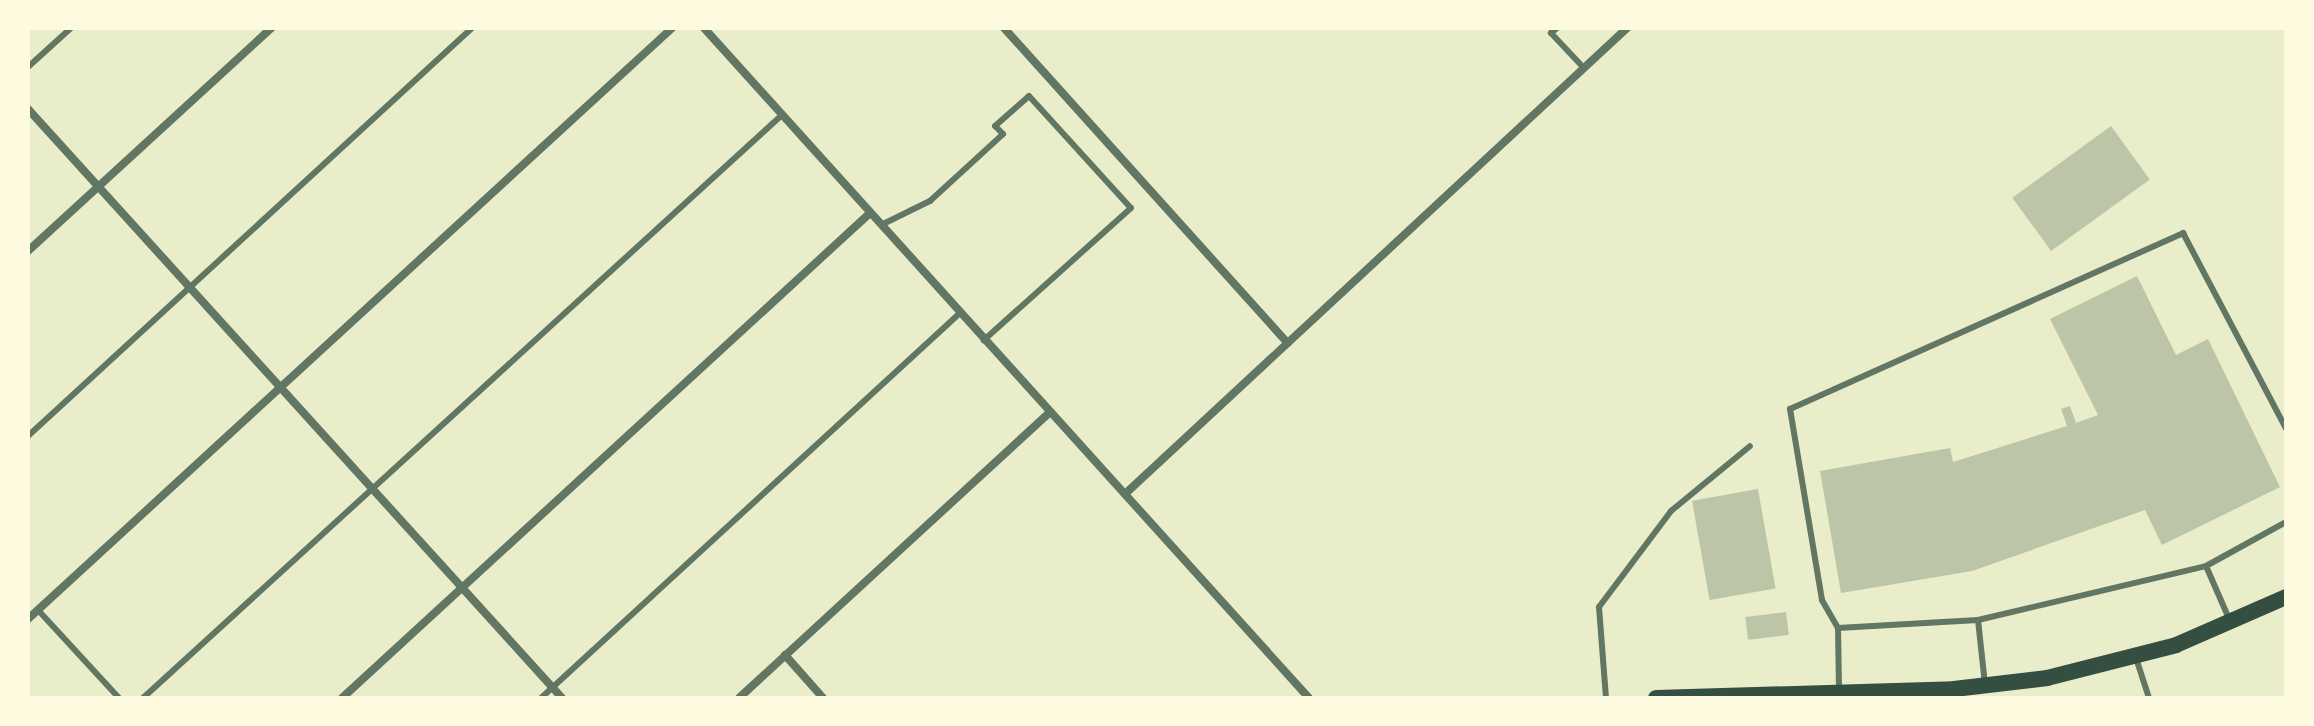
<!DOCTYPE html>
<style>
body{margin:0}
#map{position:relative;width:2314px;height:726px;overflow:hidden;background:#e9edc9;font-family:Manrope,sans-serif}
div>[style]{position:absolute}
.building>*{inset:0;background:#bcc5a7;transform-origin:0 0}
.service>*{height:6px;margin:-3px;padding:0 3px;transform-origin:3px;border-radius:3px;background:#617663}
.minor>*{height:8px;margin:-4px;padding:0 4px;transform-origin:4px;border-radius:4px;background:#617663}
.secondary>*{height:16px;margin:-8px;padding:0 8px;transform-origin:8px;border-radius:8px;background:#344e41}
span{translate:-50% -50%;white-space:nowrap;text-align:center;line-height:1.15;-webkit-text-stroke:6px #fefae0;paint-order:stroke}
.frame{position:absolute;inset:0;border:30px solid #fefae0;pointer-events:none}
</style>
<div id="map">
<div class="building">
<div style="left:2111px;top:126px;width:66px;height:122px;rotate:54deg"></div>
<div style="clip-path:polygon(2137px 276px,2176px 355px,2208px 339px,2280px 487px,2162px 545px,2145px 510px,1972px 571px,1841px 593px,1820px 471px,1950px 448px,1953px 462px,2067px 426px,2061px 409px,2070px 406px,2076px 423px,2098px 415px,2050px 319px)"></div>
<div style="left:1758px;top:489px;width:101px;height:67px;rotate:80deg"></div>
<div style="left:1786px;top:612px;width:23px;height:41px;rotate:83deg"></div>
</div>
<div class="service">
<div style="left:1557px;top:28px;width:8px;rotate:140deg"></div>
<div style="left:1551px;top:33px;width:48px;rotate:46.7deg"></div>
<div style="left:28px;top:67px;width:58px;rotate:-42.2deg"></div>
<div style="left:881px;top:225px;width:55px;rotate:-26.1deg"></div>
<div style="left:930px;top:201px;width:99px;rotate:-42.5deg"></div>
<div style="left:1003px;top:134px;width:11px;rotate:-135deg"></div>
<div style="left:995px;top:126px;width:45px;rotate:-41.4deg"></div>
<div style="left:1029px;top:96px;width:151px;rotate:47.7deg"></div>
<div style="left:1131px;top:208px;width:198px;rotate:138.1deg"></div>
<div style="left:28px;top:436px;width:603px;rotate:-42.58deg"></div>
<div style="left:2206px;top:566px;width:60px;rotate:66.4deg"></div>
<div style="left:38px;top:610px;width:120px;rotate:47.4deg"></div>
<div style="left:1978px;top:620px;width:64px;rotate:83.8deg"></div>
<div style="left:1838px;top:628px;width:32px;rotate:-120deg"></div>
<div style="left:1822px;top:600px;width:194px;rotate:-99.5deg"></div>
<div style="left:1790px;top:409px;width:431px;rotate:-24.1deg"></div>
<div style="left:2183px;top:233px;width:221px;rotate:62.2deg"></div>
<div style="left:2136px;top:658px;width:42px;rotate:72deg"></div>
<div style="left:1839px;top:690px;width:62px;rotate:-90.9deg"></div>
<div style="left:1838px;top:628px;width:140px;rotate:-3.3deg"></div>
<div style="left:1978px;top:620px;width:234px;rotate:-13.3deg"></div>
<div style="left:2206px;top:566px;width:91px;rotate:-28.8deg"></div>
<div style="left:143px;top:698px;width:865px;rotate:-42.38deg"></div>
<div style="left:541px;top:698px;width:569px;rotate:-42.58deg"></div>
<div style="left:1606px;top:698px;width:91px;rotate:-94.4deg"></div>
<div style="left:1599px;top:607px;width:120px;rotate:-53.1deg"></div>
<div style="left:1671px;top:511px;width:102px;rotate:-39.4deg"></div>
</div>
<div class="minor">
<div style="left:704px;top:28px;width:903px;rotate:47.92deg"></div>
<div style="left:1004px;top:28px;width:424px;rotate:48deg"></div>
<div style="left:28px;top:109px;width:795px;rotate:47.8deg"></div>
<div style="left:28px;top:251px;width:330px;rotate:-42.5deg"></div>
<div style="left:1125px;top:494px;width:685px;rotate:-42.87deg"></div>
<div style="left:28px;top:619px;width:874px;rotate:-42.54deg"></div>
<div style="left:785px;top:655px;width:57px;rotate:48.5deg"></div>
<div style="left:342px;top:698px;width:717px;rotate:-42.57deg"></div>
<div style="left:739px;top:698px;width:423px;rotate:-42.6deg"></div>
</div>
<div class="secondary">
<div style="left:1656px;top:698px;width:298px;rotate:-1.7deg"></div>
<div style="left:1954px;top:689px;width:94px;rotate:-6.7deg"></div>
<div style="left:2047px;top:678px;width:133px;rotate:-14.3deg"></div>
<div style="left:2176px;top:645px;width:120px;rotate:-23.6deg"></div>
</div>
<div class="frame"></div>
</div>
